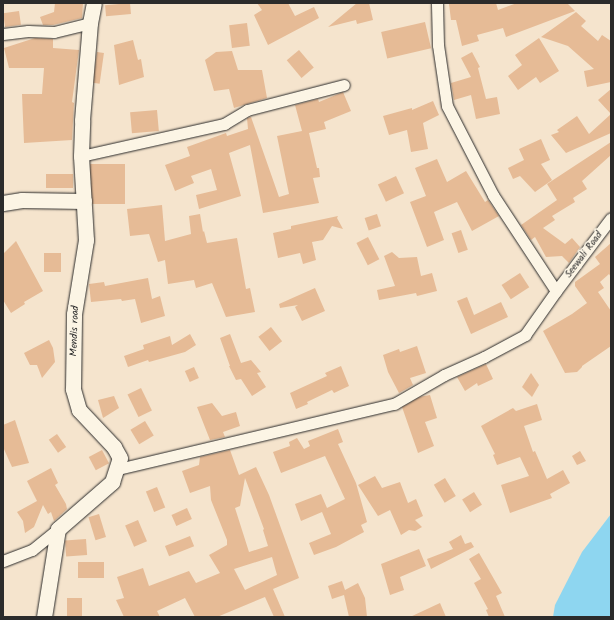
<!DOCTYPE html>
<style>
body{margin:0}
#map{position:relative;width:614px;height:620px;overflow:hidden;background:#f5e4cd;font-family:Kalam,sans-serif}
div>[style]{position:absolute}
.water>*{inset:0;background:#8ed6f0}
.building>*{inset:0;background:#e6bb96;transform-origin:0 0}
.roads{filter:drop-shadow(0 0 1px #2b2b2b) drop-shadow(0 0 1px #2b2b2b)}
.street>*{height:11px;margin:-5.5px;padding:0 5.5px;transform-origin:5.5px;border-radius:5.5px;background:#fcf5e5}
.secondary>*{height:15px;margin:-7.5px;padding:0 7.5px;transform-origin:7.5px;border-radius:7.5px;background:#fcf5e5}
span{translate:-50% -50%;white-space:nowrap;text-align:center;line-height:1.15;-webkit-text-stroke:3.5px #fcf5e5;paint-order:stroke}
.street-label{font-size:10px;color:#2b2b2b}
.frame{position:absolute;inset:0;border:4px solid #2b2b2b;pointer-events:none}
</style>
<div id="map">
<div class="water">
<div style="clip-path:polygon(611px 514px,611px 617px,553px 617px,555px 605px,582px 552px)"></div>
</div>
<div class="building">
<div style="clip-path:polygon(55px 3px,83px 3px,82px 18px,53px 25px,43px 25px,40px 17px,54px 12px)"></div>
<div style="left:130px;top:3px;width:11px;height:25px;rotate:85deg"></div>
<div style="clip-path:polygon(257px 3px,288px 3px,295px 16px,314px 7px,319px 18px,268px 45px,254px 15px,262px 10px)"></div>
<div style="clip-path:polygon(357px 3px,369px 3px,373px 20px,357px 24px,356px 20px,328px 27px)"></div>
<div style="clip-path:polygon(456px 3px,496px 3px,498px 10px,517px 3px,567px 3px,575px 11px,506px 37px,503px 28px,477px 35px,479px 41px,462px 46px,456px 20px,451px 20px,449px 4px)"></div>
<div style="left:19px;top:11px;width:14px;height:16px;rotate:82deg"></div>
<div style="clip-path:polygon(576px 12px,586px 21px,581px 26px,598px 41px,602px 35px,611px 41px,611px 82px,587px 87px,584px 71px,594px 69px,568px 46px,541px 37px)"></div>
<div style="left:425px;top:22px;width:27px;height:45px;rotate:77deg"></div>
<div style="left:247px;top:23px;width:23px;height:18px;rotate:83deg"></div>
<div style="clip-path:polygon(35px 38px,53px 39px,53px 48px,79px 50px,72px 102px,74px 103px,72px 140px,24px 143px,22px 94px,42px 94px,44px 68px,9px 68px,4px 48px)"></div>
<div style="clip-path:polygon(539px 38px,559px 71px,540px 83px,536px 77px,518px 90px,508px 76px,522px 65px,515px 55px)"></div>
<div style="clip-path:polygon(133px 40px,138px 60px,141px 59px,144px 77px,119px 85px,114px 45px)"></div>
<div style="left:299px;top:50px;width:23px;height:16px;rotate:50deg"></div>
<div style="clip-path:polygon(232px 51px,238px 70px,262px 70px,267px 98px,234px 108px,229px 89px,214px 91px,205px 60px,216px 52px)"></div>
<div style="left:97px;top:52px;width:7px;height:31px;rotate:8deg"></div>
<div style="clip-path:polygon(472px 52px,480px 67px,478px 68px,486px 99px,497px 97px,500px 114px,476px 119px,471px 95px,454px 100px,451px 83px,471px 77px,461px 58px)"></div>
<div style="clip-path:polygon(611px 89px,611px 133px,566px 153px,551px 135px,559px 132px,557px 130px,577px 116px,589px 134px,611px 114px,598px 100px)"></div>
<div style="clip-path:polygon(343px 92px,351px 111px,324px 122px,326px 129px,309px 133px,317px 168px,319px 168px,320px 177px,313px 178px,319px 203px,263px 213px,250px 145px,229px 153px,241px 196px,199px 209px,196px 195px,217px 190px,211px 169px,191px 176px,194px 183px,175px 191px,165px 165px,190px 156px,187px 147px,226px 133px,227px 136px,248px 129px,247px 118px,251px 117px,279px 197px,289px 194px,277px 136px,302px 131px,295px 105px,318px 99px,319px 102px)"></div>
<div style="clip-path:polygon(433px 101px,439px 115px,423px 123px,428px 149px,411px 152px,407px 130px,389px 135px,383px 116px,412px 108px,412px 110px)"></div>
<div style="left:157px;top:110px;width:21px;height:27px;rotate:85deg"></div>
<div style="clip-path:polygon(541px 139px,550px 160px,541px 164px,552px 180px,535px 192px,520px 176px,513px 179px,508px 168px,524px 160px,519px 149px)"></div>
<div style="clip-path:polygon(611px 142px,611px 155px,582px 181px,587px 189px,573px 198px,575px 202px,552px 216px,555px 220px,543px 228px,565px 244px,572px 238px,580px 247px,569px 263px,562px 256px,546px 257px,535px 237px,531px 240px,521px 225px,557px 200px,547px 184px)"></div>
<div style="clip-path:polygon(437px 159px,447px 182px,466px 171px,485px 202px,488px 200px,499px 216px,472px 231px,457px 202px,434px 212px,444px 240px,427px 247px,410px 202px,426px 196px,415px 168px)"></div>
<div style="left:90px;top:164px;width:35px;height:40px"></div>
<div style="left:46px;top:174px;width:27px;height:14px"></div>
<div style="left:396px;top:176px;width:19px;height:20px;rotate:65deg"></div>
<div style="clip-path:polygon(162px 205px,165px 241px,191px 234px,189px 216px,200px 214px,203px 232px,204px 231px,207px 243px,237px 238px,246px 289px,250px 288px,255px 312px,226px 317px,212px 283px,196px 288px,194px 280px,168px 284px,165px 260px,158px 262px,149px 234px,130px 236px,127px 209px)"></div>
<div style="left:377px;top:214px;width:13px;height:13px;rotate:72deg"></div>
<div style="clip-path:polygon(338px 216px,337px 218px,343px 229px,332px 226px,323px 240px,312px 242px,316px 260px,303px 264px,300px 253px,278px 258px,273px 233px,291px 229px,291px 226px)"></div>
<div style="left:461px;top:230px;width:21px;height:10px;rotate:71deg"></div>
<div style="left:368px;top:237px;width:25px;height:13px;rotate:63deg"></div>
<div style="clip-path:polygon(16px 241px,43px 291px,24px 302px,25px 304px,11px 313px,3px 300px,3px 254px)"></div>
<div style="clip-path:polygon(611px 243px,611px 277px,609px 274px,600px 282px,604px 288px,598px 292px,611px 311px,611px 346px,582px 366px,582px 367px,577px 372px,565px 373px,543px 331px,572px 314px,587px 303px,575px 286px,575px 282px,600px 264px,595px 257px)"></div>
<div style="clip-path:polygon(392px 252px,399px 258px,417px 257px,421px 276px,432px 273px,437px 291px,417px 296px,416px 293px,379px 300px,377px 290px,395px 286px,384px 256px)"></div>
<div style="left:61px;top:253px;width:19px;height:17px;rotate:90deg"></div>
<div style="left:520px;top:273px;width:17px;height:22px;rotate:57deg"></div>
<div style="clip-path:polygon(148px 278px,152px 299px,160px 296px,165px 316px,141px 323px,135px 299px,122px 301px,121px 299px,91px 302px,89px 284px,104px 282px,105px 286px)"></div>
<div style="clip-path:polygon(315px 288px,325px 311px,302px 321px,295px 307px,298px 305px,280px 308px,279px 304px)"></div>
<div style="clip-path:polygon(467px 297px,474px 315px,501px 302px,508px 317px,471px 334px,457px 301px)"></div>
<div style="left:271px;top:327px;width:18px;height:16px;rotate:52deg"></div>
<div style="clip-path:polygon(190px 334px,196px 345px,185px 352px,149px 362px,148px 360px,128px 367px,124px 356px,144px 349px,143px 345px,170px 336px,172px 345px)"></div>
<div style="clip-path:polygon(230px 334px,241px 363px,251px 360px,261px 372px,257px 373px,266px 387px,252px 396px,241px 379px,236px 380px,229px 366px,230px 366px,220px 338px)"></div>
<div style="clip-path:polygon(49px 340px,53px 348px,55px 362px,42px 378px,37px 365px,30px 365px,24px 353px)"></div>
<div style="clip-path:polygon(417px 346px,426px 373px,410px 378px,413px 385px,399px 393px,388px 372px,383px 355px,399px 349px,400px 352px)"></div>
<div style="clip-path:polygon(486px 364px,493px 379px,478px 386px,477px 383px,465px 391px,457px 377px)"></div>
<div style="clip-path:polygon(341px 366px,349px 386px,334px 393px,332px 390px,307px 402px,308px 404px,296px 409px,290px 393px,327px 376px,325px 373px)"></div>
<div style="left:194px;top:367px;width:12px;height:10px;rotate:66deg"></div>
<div style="clip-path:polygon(531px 373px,539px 385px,532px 397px,522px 387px)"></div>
<div style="left:141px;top:388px;width:25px;height:15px;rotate:64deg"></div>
<div style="clip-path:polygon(430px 395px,437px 418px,425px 422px,434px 446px,418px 453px,402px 407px,419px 397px)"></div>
<div style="clip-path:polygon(114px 396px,119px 408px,103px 418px,98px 400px)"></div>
<div style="clip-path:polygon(212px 403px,222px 416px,236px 412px,240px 426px,223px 432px,225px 437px,210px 440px,197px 407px)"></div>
<div style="clip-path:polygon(537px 404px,542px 420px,524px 426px,533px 452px,535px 451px,547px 479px,563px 470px,570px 483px,550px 494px,552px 498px,510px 513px,501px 485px,529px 476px,520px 457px,497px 465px,493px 455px,495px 454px,481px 426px,513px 408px,516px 411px)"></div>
<div style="clip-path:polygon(15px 420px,29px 463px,12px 467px,3px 447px,3px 425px)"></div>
<div style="left:145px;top:421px;width:17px;height:17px;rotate:59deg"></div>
<div style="clip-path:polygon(338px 429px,343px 442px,338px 444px,356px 483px,367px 522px,361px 525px,364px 532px,336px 547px,314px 555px,309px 543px,331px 534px,322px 512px,301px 521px,295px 504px,321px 494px,327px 508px,345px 499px,325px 456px,281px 473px,273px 452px,290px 446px,289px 442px,297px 438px,304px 449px,310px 446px,308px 441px)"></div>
<div style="left:57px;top:434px;width:16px;height:10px;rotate:55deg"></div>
<div style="left:102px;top:450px;width:15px;height:15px;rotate:62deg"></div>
<div style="clip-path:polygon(evenodd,230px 450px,239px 475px,256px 467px,269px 495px,299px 578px,273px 589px,285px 617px,274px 617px,265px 597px,217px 617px,195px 617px,185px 598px,157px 611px,160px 617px,124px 617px,116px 600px,124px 598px,117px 577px,143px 568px,149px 586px,189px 571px,196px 583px,220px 573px,209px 555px,227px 545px,227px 540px,211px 500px,210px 486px,190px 493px,182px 471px,199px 465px,200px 457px,230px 450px,245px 478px,264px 529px,263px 530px,268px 546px,249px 552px,235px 508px,240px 506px,245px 478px,230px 450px,272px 557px,277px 575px,245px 590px,234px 569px,272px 557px)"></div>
<div style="clip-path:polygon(580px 451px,586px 461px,577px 465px,572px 456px)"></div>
<div style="clip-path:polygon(51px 468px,58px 483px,55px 485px,66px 504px,67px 509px,54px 521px,51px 512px,48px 514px,43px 505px,34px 527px,25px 533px,23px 521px,17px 512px,37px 501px,27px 481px)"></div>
<div style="clip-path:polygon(375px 476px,382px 488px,400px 482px,408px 503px,416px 499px,423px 516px,415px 520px,422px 527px,415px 531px,409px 530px,401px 535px,390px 510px,378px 516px,358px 485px)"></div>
<div style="left:445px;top:478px;width:21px;height:13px;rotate:59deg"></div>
<div style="left:157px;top:487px;width:22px;height:12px;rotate:68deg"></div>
<div style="left:474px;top:492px;width:15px;height:14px;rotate:58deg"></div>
<div style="left:187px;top:508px;width:12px;height:17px;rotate:66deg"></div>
<div style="left:99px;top:514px;width:24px;height:11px;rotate:73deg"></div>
<div style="left:138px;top:520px;width:23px;height:14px;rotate:67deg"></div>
<div style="clip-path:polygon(461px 535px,465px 544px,471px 542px,474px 547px,431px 569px,427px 559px,453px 549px,449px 542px)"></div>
<div style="left:190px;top:536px;width:11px;height:27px;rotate:68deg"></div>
<div style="left:86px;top:539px;width:16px;height:21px;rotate:86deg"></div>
<div style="clip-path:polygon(419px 549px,426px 566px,400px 577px,404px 590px,390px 595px,381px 564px)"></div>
<div style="clip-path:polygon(479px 553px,502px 593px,496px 596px,505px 617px,489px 617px,486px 610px,488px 609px,474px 583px,481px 579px,469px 559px)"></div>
<div style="left:104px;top:562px;width:16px;height:26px;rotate:90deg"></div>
<div style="clip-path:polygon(342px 581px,345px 590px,358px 583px,365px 598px,367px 617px,349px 617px,344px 595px,332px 599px,328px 586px)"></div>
<div style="left:67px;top:598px;width:15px;height:19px"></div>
<div style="clip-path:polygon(440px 603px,446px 617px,410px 617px)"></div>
</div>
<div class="roads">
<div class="street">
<div style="left:3px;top:34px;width:25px;rotate:-7deg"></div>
<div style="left:28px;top:31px;width:26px;rotate:2deg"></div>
<div style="left:54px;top:32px;width:37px;rotate:-14deg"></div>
<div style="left:81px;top:156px;width:147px;rotate:-12.6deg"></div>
<div style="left:224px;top:124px;width:27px;rotate:-31deg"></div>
<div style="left:247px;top:110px;width:100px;rotate:-14.5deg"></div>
<div style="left:556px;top:291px;width:91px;rotate:-53deg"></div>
<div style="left:118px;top:469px;width:284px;rotate:-13.3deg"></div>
<div style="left:394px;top:404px;width:58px;rotate:-30.1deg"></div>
<div style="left:444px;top:375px;width:44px;rotate:-24.2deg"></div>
<div style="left:484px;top:357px;width:47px;rotate:-28.2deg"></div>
<div style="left:525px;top:335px;width:54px;rotate:-54.8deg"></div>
<div style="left:556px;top:291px;width:115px;rotate:-123.3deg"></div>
<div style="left:493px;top:195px;width:100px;rotate:-117.3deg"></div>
<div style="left:447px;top:106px;width:62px;rotate:-98.4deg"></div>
<div style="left:438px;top:45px;width:42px;rotate:-91.4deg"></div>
<div style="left:3px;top:561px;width:31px;rotate:-21deg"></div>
<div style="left:32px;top:550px;width:33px;rotate:-39deg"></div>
</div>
<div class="secondary">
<div style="left:3px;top:203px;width:19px;rotate:-9deg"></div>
<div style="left:22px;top:200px;width:62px;rotate:0.9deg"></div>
<div style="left:44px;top:617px;width:89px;rotate:-81deg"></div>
<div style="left:58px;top:529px;width:72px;rotate:-41deg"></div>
<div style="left:112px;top:482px;width:25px;rotate:-72deg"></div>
<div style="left:120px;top:458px;width:13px;rotate:-119deg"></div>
<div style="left:114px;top:447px;width:51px;rotate:-133.4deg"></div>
<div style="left:79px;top:410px;width:22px;rotate:-106deg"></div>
<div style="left:73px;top:389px;width:75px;rotate:-89.2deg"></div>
<div style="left:74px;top:314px;width:75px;rotate:-80.8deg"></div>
<div style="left:86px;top:240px;width:84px;rotate:-93.4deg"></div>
<div style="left:81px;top:156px;width:36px;rotate:-88deg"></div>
<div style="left:82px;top:120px;width:97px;rotate:-85.3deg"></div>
<div style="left:90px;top:23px;width:20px;rotate:-79deg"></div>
</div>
</div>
<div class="street-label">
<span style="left:584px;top:255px;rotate:-53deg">Seewali Road</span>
<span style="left:75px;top:331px;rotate:-88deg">Mendis road</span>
</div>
<div class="frame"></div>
</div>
